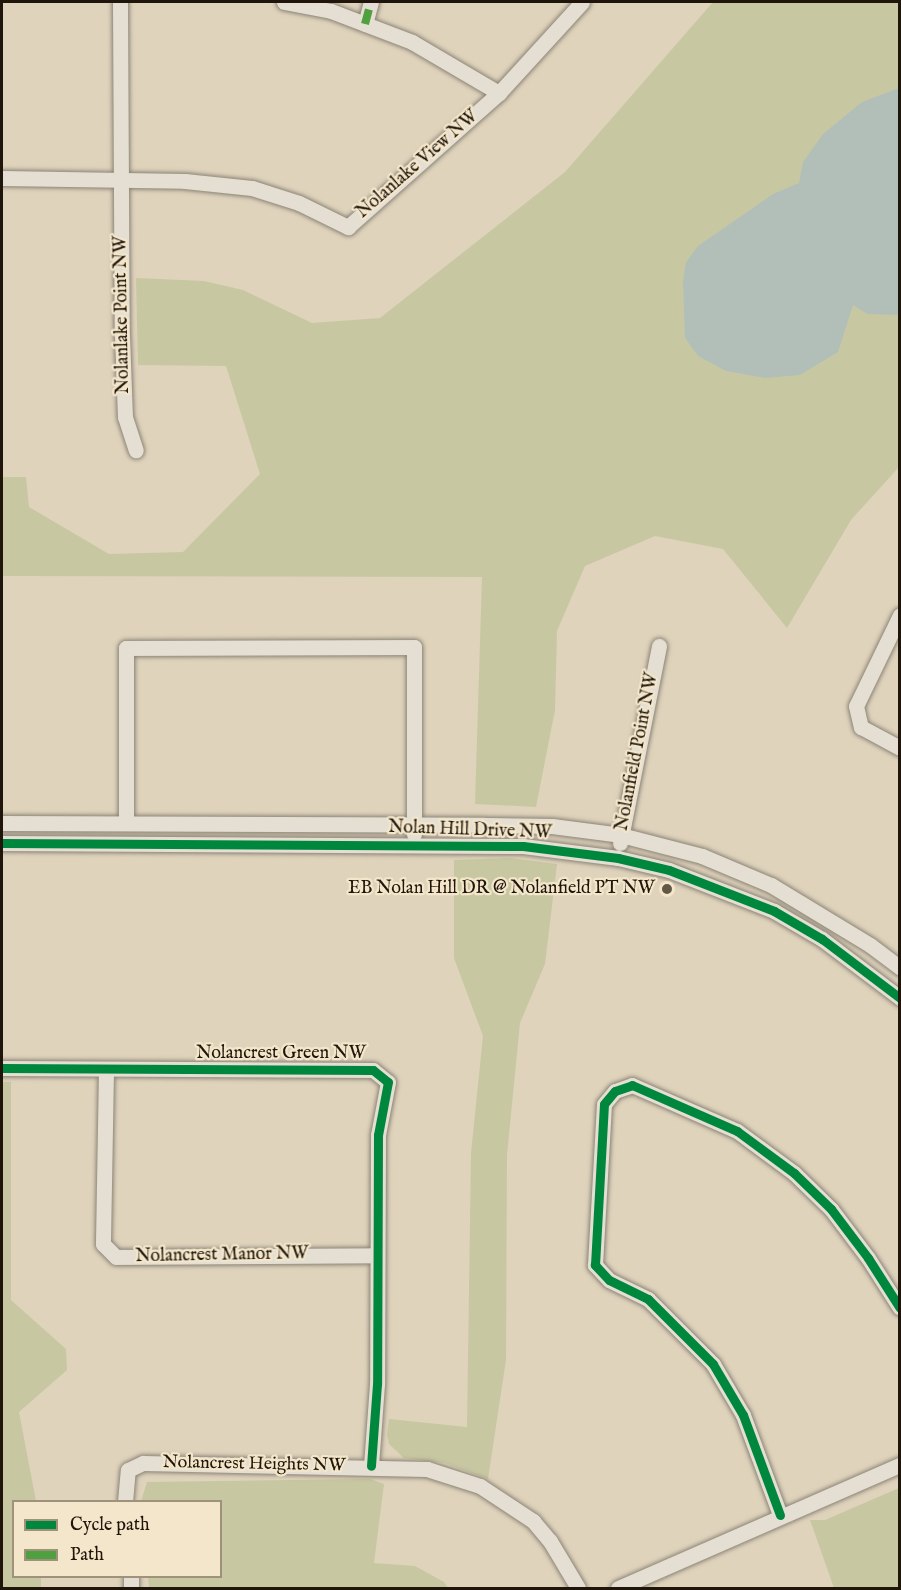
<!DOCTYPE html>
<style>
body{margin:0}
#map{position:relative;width:901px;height:1590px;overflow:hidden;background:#dfd3bc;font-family:"IM FELL English",serif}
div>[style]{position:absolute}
.green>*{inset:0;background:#c7c8a2}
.water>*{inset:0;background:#b2bfb8}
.roads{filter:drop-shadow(0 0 2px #8c8476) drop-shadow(0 0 2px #8c8476)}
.minor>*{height:15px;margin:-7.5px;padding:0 7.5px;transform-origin:7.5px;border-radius:7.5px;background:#e5dfd3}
.quiet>*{height:8px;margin-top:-4px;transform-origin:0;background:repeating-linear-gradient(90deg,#4fa03e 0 15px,transparent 0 23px)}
.cycleway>*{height:9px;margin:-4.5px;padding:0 4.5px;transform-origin:4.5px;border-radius:4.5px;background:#00873e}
.dots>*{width:16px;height:16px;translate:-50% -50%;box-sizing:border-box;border:3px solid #f3e6ca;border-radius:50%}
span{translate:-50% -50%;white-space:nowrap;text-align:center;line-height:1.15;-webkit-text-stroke:4.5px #f3e6ca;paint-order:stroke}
.street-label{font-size:18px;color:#1f150a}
.poi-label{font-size:18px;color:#1f150a}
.right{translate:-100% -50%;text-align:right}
.frame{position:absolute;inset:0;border:3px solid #1f150a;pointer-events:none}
.legend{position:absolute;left:12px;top:1500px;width:210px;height:78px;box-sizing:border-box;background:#f3e6ca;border:2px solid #9e927d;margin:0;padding:8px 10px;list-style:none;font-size:18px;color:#1f150a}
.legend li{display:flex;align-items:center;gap:12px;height:30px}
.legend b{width:30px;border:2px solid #9e927d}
</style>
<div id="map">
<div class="green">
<div style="clip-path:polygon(713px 2px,899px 2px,899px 467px,851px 520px,787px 628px,723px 549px,655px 536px,585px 566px,557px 631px,555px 710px,536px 807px,475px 804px,482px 577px,2px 576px,2px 477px,26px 477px,29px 507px,109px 554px,183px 552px,260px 474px,226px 366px,138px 365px,136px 278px,204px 281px,243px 290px,312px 323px,380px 318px,565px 172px)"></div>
<div style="clip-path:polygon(510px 858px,557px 864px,545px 964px,520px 1023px,507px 1155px,506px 1360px,488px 1479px,445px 1463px,404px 1458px,389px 1444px,387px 1435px,389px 1419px,467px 1427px,471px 1153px,483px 1036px,454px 958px,454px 860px)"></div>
<div style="clip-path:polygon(2px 1082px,11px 1082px,11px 1300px,66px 1349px,67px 1370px,19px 1412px,36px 1501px,14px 1502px,14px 1576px,41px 1577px,41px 1588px,2px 1588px)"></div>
<div style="clip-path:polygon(370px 1479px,384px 1484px,374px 1563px,415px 1566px,444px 1582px,448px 1588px,149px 1588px,148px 1577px,220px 1576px,220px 1502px,141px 1501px,147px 1482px)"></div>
<div style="clip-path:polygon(899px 1488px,899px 1588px,834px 1588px,810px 1520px,825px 1520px)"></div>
</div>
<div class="water">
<div style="clip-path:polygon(899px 88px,899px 315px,867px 314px,853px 305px,838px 352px,800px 375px,765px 378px,726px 371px,698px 356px,685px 338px,683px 281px,686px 262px,698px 246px,773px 194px,799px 183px,803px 162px,823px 134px,862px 102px)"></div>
</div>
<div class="roads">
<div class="minor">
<div style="left:120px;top:2px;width:334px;rotate:89.7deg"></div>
<div style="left:122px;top:336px;width:81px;rotate:87.9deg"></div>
<div style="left:125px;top:417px;width:35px;rotate:72deg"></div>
<div style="left:284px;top:2px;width:48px;rotate:10.8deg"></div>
<div style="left:331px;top:11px;width:87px;rotate:20.9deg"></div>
<div style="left:412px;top:42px;width:101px;rotate:30.4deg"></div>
<div style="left:365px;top:24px;width:23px;rotate:-75deg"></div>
<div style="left:2px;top:178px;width:183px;rotate:0.9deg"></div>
<div style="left:185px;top:181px;width:67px;rotate:6deg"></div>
<div style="left:252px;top:188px;width:49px;rotate:17.7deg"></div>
<div style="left:299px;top:203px;width:55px;rotate:26.1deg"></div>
<div style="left:348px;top:227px;width:202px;rotate:-41.6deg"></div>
<div style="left:499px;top:93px;width:123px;rotate:-47.6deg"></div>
<div style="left:900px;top:615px;width:101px;rotate:115.8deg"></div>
<div style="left:856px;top:706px;width:22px;rotate:77deg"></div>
<div style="left:861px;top:727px;width:44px;rotate:28.3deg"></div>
<div style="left:2px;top:823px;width:482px;rotate:0.2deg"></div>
<div style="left:484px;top:825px;width:68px;rotate:0.8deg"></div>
<div style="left:552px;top:826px;width:70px;rotate:7.4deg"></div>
<div style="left:621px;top:835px;width:84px;rotate:14.5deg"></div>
<div style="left:702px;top:856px;width:75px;rotate:22.8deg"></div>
<div style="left:771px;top:885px;width:116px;rotate:31.2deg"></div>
<div style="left:870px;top:945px;width:38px;rotate:37deg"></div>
<div style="left:126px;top:823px;width:175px;rotate:-90deg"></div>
<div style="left:126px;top:648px;width:288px;rotate:-0.2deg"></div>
<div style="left:414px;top:647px;width:187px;rotate:90deg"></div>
<div style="left:2px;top:843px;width:521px;rotate:0.33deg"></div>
<div style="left:523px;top:846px;width:96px;rotate:7.2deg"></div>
<div style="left:618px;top:858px;width:52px;rotate:13.2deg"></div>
<div style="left:669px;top:870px;width:113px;rotate:21.3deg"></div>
<div style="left:774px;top:911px;width:56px;rotate:30.3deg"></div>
<div style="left:822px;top:939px;width:98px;rotate:37.1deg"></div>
<div style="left:620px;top:843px;width:201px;rotate:-78.8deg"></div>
<div style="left:2px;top:1068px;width:371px;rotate:0.3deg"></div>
<div style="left:373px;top:1070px;width:19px;rotate:39deg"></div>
<div style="left:388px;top:1082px;width:54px;rotate:100.7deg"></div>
<div style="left:378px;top:1135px;width:249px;rotate:90.2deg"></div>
<div style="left:377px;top:1384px;width:82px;rotate:94.2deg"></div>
<div style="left:106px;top:1070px;width:174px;rotate:91deg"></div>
<div style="left:103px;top:1244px;width:18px;rotate:45deg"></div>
<div style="left:116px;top:1257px;width:261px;rotate:-0.4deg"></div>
<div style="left:125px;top:1502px;width:32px;rotate:-85deg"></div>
<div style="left:128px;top:1470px;width:17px;rotate:-25deg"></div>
<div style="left:143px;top:1463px;width:284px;rotate:1.2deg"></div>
<div style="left:427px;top:1469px;width:56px;rotate:17.8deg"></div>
<div style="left:480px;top:1486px;width:64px;rotate:33.4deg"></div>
<div style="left:533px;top:1521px;width:26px;rotate:50deg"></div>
<div style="left:550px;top:1541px;width:55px;rotate:59.2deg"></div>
<div style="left:780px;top:1515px;width:107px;rotate:-110.3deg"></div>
<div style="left:743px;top:1415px;width:59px;rotate:-120.5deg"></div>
<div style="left:713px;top:1364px;width:92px;rotate:-135deg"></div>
<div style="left:648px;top:1299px;width:43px;rotate:-154deg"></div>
<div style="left:609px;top:1280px;width:21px;rotate:-133deg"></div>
<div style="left:595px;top:1265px;width:161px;rotate:-86.8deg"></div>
<div style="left:604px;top:1104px;width:17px;rotate:-50deg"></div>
<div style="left:615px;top:1091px;width:18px;rotate:-19deg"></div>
<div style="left:632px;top:1085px;width:115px;rotate:23.7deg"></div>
<div style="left:737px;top:1131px;width:71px;rotate:36.4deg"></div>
<div style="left:794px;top:1173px;width:52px;rotate:44.2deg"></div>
<div style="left:831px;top:1209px;width:61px;rotate:52.9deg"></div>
<div style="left:868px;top:1258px;width:59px;rotate:57.4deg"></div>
<div style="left:131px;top:1576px;width:12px;rotate:90deg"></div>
<div style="left:618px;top:1588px;width:308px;rotate:-23.6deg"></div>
</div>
</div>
<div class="quiet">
<div style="left:365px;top:24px;width:23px;rotate:-75deg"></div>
</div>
<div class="cycleway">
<div style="left:2px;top:843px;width:521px;rotate:0.33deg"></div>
<div style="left:523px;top:846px;width:96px;rotate:7.2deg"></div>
<div style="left:618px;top:858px;width:52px;rotate:13.2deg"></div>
<div style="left:669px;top:870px;width:113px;rotate:21.3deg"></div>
<div style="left:774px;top:911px;width:56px;rotate:30.3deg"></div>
<div style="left:822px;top:939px;width:98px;rotate:37.1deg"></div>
<div style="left:2px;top:1068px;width:371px;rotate:0.3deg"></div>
<div style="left:373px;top:1070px;width:19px;rotate:39deg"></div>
<div style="left:388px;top:1082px;width:54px;rotate:100.7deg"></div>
<div style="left:378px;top:1135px;width:249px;rotate:90.2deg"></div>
<div style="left:377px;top:1384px;width:82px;rotate:94.2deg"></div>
<div style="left:780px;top:1515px;width:107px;rotate:-110.3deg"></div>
<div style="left:743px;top:1415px;width:59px;rotate:-120.5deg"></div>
<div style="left:713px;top:1364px;width:92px;rotate:-135deg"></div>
<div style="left:648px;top:1299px;width:43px;rotate:-154deg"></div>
<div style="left:609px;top:1280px;width:21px;rotate:-133deg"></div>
<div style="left:595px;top:1265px;width:161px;rotate:-86.8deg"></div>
<div style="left:604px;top:1104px;width:17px;rotate:-50deg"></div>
<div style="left:615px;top:1091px;width:18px;rotate:-19deg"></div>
<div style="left:632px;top:1085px;width:115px;rotate:23.7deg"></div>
<div style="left:737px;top:1131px;width:71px;rotate:36.4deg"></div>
<div style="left:794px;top:1173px;width:52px;rotate:44.2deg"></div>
<div style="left:831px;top:1209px;width:61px;rotate:52.9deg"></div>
<div style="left:868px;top:1258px;width:59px;rotate:57.4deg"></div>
</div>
<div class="dots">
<div style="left:667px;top:889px;background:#625848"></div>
</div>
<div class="street-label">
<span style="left:418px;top:165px;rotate:-41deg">Nolanlake View NW</span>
<span style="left:123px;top:315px;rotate:-91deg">Nolanlake Point NW</span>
<span style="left:638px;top:752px;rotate:-79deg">Nolanfield Point NW</span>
<span style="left:470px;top:831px;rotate:2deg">Nolan Hill Drive NW</span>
<span style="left:281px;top:1054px">Nolancrest Green NW</span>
<span style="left:222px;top:1256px;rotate:-1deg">Nolancrest Manor NW</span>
<span style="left:254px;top:1465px;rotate:1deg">Nolancrest Heights NW</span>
</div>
<div class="poi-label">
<span class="right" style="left:655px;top:889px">EB Nolan Hill DR @ Nolanfield PT NW</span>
</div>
<div class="frame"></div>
<ul class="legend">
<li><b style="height:8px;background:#00873e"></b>Cycle path</li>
<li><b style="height:8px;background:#4fa03e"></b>Path</li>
</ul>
</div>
